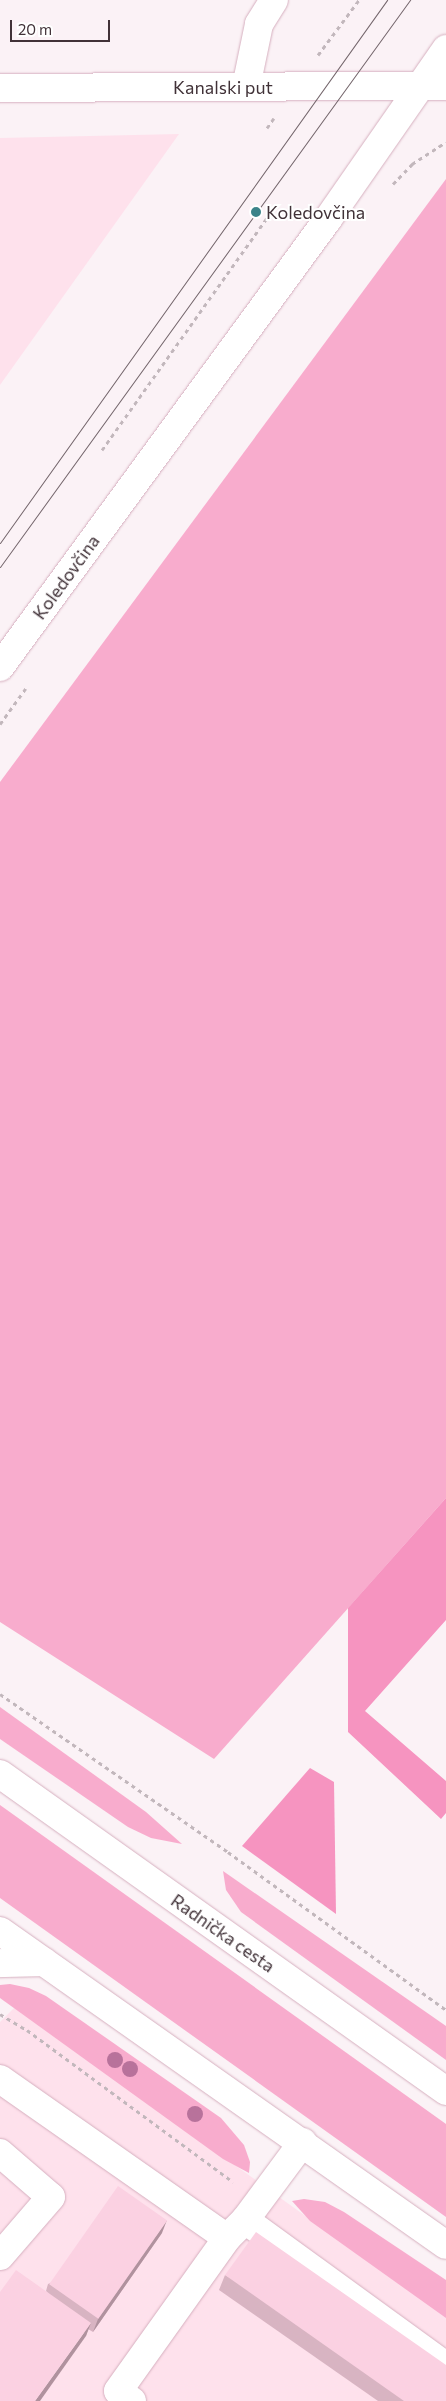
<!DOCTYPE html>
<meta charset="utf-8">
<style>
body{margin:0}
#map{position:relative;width:446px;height:2401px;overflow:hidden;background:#fbf2f6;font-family:Commissioner,sans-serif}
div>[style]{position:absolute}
.built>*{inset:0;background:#fee1ec}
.green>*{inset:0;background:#f8accd}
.forest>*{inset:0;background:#f694c0}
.path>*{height:3px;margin-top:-1.5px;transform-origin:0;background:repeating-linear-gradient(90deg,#c2b7bc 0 4px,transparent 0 8px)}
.roads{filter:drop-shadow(0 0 1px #d6afbf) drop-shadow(0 0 1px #d6afbf)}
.minor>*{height:28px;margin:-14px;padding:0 14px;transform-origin:14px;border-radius:14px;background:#fff}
.major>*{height:28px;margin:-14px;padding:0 14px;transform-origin:14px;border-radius:14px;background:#fff}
.tram>*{height:1px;margin:-0.5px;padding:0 0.5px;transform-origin:0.5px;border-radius:0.5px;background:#74666c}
.trees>*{width:16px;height:16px;margin:-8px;border-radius:50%;background:#b8729b}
.wall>*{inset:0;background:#d8b4c2}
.shaded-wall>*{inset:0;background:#b0929e}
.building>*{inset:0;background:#fbd1e2;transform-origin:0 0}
.dots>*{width:14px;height:14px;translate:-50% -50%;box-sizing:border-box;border:2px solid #fff;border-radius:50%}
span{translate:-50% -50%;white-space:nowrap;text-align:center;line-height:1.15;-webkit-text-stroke:4px #fff;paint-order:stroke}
.street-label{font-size:18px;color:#413238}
.poi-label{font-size:18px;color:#413238}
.left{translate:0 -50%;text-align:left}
.scale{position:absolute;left:10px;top:20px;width:100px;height:22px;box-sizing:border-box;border:2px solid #413238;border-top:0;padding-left:6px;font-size:15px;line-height:18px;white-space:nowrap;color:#413238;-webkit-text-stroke:4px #fff;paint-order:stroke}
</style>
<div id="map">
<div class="built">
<div style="clip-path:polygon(179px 134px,0 385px,0 138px)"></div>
<div style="clip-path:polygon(15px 2007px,446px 2317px,446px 2401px,0 2401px,0 2022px)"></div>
</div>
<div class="green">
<div style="clip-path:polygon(446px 179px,446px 1498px,214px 1759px,0 1622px,0 782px)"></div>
<div style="clip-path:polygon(0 1707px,146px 1812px,182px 1844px,151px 1838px,128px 1827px,0 1739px)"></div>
<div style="clip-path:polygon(0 1805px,446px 2124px,446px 2217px,0 1898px)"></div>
<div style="clip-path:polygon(223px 1871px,446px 2026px,446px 2060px,241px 1912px,226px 1890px)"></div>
<div style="clip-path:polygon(10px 1984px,29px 1988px,46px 1996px,221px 2118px,244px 2145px,250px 2162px,249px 2173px,223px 2159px,0 1998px,0 1985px)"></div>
<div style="clip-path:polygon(304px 2199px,325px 2202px,344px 2212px,446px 2280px,446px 2318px,310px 2221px,292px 2201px)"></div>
</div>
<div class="forest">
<div style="clip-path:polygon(446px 1498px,446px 1620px,365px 1711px,446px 1781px,446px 1813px,441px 1819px,348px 1732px,348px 1608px)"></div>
<div style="clip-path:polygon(310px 1768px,334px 1782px,336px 1914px,242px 1846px)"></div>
</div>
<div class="path">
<div style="left:318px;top:55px;width:69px;rotate:-53.3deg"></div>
<div style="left:267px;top:128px;width:12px;rotate:-55deg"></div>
<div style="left:393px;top:184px;width:28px;rotate:-46deg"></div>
<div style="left:412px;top:164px;width:40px;rotate:-32.9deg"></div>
<div style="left:102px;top:450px;width:297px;rotate:-54.6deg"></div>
<div style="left:0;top:724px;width:44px;rotate:-54.2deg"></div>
<div style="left:0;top:1694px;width:277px;rotate:34.7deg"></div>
<div style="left:228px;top:1852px;width:269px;rotate:35.9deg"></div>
<div style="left:0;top:2014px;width:31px;rotate:31deg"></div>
<div style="left:27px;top:2030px;width:256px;rotate:36.4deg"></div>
</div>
<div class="roads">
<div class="minor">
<div style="left:246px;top:87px;width:64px;rotate:-78.3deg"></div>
<div style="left:259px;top:24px;width:28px;rotate:-58deg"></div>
<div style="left:0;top:88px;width:446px;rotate:-0.3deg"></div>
<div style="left:0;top:667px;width:555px;rotate:-53.79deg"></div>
<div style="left:328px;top:219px;width:207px;rotate:-55.2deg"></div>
<div style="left:0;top:1963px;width:44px;rotate:-1.3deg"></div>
<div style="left:0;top:2079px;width:277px;rotate:35deg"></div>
<div style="left:0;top:2153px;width:67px;rotate:40.8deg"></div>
<div style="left:51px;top:2197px;width:78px;rotate:130.8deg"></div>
<div style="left:245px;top:2220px;width:248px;rotate:36deg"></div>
<div style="left:132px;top:2401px;width:17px;rotate:-144deg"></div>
<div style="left:118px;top:2391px;width:188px;rotate:-54.5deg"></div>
<div style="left:227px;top:2238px;width:25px;rotate:-45deg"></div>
<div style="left:245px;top:2220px;width:97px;rotate:-53.4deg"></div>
</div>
<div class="major">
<div style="left:0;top:1774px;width:547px;rotate:35.4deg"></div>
<div style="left:0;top:1931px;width:545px;rotate:35.15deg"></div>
</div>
</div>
<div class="tram">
<div style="left:0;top:543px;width:667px;rotate:-54.52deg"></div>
<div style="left:0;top:567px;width:700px;rotate:-54.13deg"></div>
</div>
<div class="trees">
<div style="left:115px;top:2060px"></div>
<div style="left:130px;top:2069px"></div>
<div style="left:195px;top:2114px"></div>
</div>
<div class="wall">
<div style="clip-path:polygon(162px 2233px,93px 2332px,88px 2329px,86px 2336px,46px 2291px,48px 2284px)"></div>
<div style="clip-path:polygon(225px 2275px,446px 2401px,378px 2401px,219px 2290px)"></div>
</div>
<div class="shaded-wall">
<div style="clip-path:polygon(167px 2220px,162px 2233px,93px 2332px,98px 2319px)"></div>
<div style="clip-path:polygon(91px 2323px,86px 2336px,40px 2401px,35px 2401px)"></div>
</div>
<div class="building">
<div style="left:118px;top:2186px;width:60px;height:120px;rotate:35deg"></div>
<div style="clip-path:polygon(256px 2232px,446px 2365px,446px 2401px,404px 2401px,225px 2275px)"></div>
<div style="clip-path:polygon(16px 2270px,91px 2323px,35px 2401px,0 2401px,0 2292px)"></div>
</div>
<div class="dots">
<div style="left:256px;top:212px;background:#3b8389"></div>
</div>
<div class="street-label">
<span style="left:223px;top:87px">Kanalski put</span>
<span style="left:66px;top:577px;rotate:-54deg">Koledovčina</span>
<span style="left:223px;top:1933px;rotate:35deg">Radnička cesta</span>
</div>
<div class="poi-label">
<span class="left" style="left:266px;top:212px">Koledovčina</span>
</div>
<div class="scale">20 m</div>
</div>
